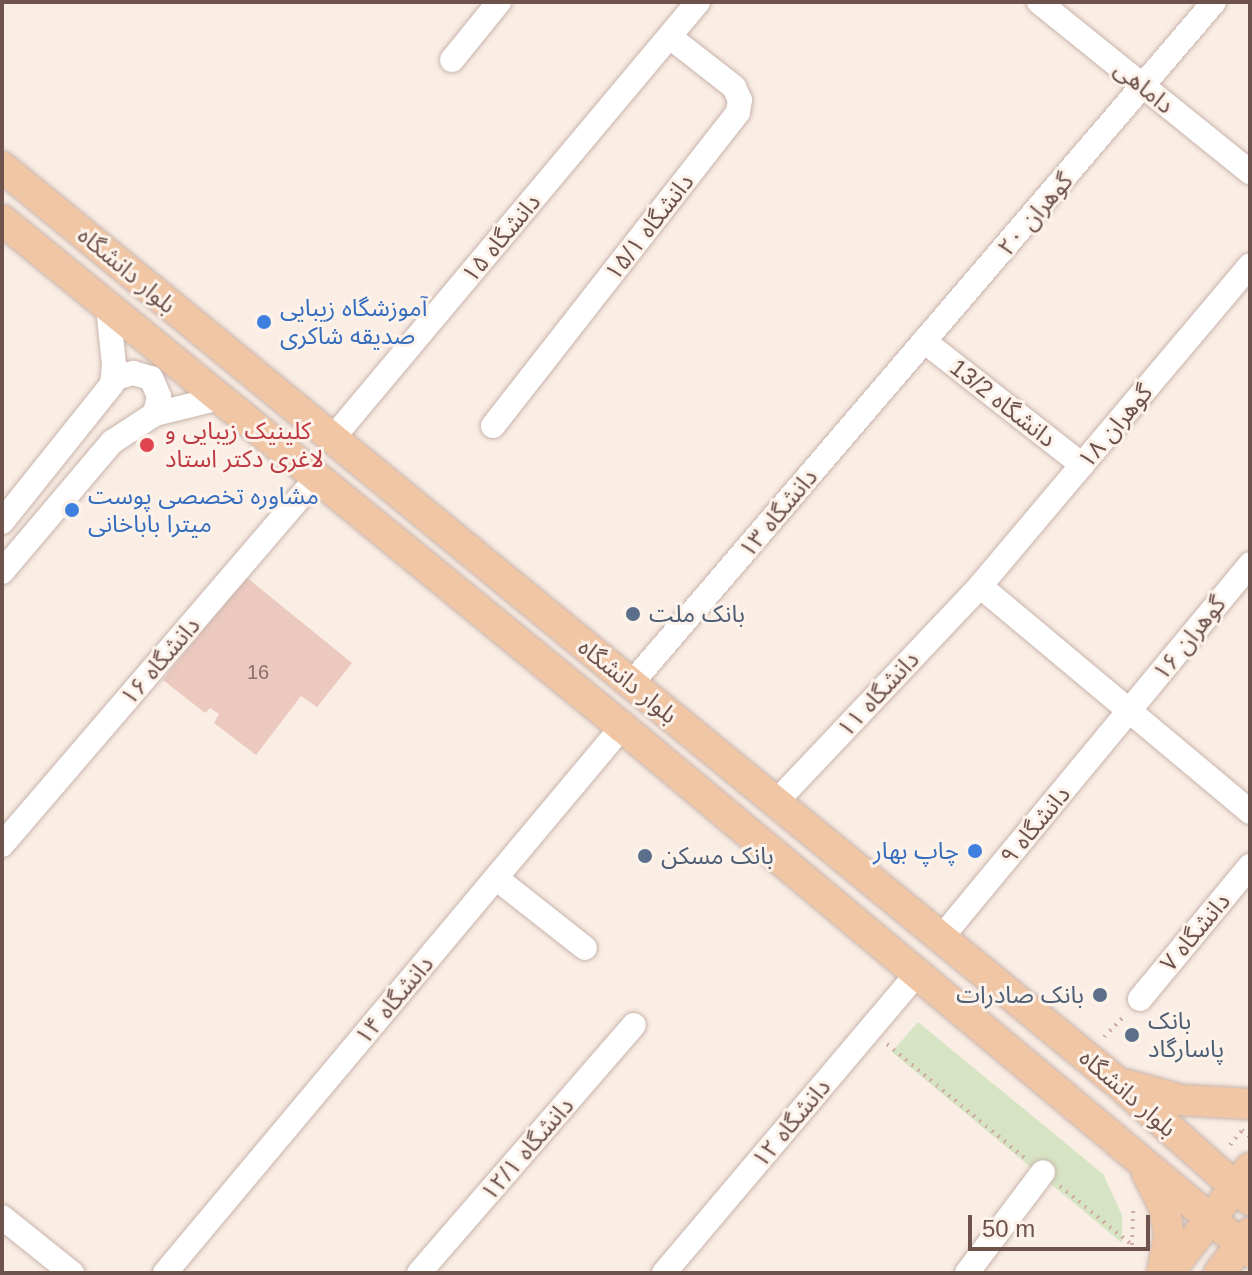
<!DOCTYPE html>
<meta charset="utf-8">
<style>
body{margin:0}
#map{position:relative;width:1252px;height:1275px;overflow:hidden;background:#f9ede4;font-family:Helvetica,"Noto Sans Arabic",sans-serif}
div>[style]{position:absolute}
.green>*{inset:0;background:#d7e4c4}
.building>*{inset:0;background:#ebc9bf}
.path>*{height:4px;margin-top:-2px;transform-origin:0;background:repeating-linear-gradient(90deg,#cfaca3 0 2px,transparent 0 8px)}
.roads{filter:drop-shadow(0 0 2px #c8b4ac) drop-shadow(0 0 2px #c8b4ac)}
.minor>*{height:24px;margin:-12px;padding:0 12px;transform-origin:12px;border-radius:12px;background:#fff}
.major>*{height:30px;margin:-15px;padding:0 15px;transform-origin:15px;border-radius:15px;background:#f0c6a4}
.dots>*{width:22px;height:22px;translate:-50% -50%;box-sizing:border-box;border:4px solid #fcf2ea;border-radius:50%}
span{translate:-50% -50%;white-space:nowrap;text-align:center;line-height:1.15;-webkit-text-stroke:6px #fcf2ea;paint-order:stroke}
.number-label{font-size:20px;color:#8d706a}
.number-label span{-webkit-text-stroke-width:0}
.street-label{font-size:24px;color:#6e534d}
.shop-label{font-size:24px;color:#366cbe}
.left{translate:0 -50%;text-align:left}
.right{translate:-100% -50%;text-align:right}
.health-label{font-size:24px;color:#be3a42}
.service-label{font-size:24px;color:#4e5e75}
.frame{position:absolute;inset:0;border:4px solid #6e534d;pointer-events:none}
.scale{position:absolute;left:968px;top:1215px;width:182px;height:36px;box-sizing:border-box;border:4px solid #6e534d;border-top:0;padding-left:10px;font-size:24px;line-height:28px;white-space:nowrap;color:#6e534d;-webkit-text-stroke:6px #fcf2ea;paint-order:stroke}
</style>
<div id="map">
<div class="green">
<div style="clip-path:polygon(918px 1022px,1103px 1174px,1122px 1215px,1122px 1243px,892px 1052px)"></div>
</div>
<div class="building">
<div style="clip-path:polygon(246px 577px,352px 663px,317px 707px,301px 696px,256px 755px,214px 723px,219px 714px,210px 708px,205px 713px,163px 680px)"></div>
</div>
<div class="path">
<div style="left:1104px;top:1037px;width:32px;rotate:-46deg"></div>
<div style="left:887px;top:1044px;width:179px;rotate:39.6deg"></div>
<div style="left:1242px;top:1130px;width:11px;rotate:41deg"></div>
<div style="left:1230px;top:1145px;width:19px;rotate:-51deg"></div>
<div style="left:1060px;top:1186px;width:93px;rotate:39.3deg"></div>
<div style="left:1132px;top:1245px;width:38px;rotate:-88deg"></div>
</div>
<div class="roads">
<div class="minor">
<div style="left:1039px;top:2px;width:271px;rotate:38.9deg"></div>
<div style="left:452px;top:60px;width:75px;rotate:-51deg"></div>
<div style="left:924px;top:341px;width:201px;rotate:38.1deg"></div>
<div style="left:113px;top:379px;width:21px;rotate:-17deg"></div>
<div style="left:133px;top:373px;width:19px;rotate:16deg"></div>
<div style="left:151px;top:378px;width:20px;rotate:66deg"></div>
<div style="left:159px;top:396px;width:18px;rotate:103deg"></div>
<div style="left:493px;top:426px;width:398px;rotate:-52deg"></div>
<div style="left:738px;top:112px;width:12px;rotate:-81deg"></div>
<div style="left:740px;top:100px;width:14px;rotate:-115deg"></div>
<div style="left:734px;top:87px;width:81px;rotate:-142deg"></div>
<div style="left:332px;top:439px;width:570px;rotate:-50.05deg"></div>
<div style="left:2px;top:522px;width:176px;rotate:-51.4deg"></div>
<div style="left:112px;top:384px;width:19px;rotate:-84deg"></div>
<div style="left:114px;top:365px;width:58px;rotate:-95.9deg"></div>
<div style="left:2px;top:572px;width:170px;rotate:-49.8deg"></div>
<div style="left:112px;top:442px;width:51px;rotate:-33.1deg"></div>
<div style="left:155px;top:414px;width:67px;rotate:-13.8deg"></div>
<div style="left:980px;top:586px;width:352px;rotate:39.9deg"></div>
<div style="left:631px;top:684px;width:897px;rotate:-49.47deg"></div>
<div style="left:776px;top:802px;width:297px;rotate:-46.6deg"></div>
<div style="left:980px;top:586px;width:419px;rotate:-49.9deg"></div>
<div style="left:2px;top:845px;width:484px;rotate:-49.4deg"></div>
<div style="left:496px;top:878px;width:113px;rotate:38.2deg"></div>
<div style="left:941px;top:938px;width:485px;rotate:-50.4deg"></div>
<div style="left:1140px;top:999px;width:173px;rotate:-50.4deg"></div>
<div style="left:2px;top:1217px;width:90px;rotate:38.7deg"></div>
<div style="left:165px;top:1273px;width:712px;rotate:-50.07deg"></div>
<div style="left:419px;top:1273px;width:328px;rotate:-49.1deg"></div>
<div style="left:664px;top:1273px;width:394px;rotate:-49.8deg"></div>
<div style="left:967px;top:1273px;width:126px;rotate:-53deg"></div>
</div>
<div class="major">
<div style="left:2px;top:167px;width:1441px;rotate:39.37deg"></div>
<div style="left:1116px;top:1081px;width:179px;rotate:41.6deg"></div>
<div style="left:2px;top:220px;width:801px;rotate:39.27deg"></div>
<div style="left:622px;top:727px;width:819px;rotate:39.9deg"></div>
<div style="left:1127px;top:1085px;width:56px;rotate:15.5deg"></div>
<div style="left:1181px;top:1100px;width:69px;rotate:3.3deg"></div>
<div style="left:1147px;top:1173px;width:37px;rotate:63deg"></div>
<div style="left:1164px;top:1206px;width:29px;rotate:80deg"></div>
<div style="left:1169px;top:1235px;width:39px;rotate:100deg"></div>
<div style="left:1168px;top:1273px;width:133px;rotate:-52deg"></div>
<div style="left:1219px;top:1273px;width:51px;rotate:-52.2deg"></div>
</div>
</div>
<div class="dots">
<div style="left:264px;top:322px;background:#3f7fe0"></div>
<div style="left:147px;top:445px;background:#e0444e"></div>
<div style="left:72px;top:510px;background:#3f7fe0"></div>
<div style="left:633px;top:614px;background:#5c6f8a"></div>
<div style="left:975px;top:851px;background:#3f7fe0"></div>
<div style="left:645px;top:856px;background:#5c6f8a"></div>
<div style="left:1100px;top:995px;background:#5c6f8a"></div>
<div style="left:1132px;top:1035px;background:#5c6f8a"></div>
</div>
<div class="number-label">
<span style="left:258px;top:672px">16</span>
</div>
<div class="street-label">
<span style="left:1144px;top:87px;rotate:39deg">داماهی</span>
<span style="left:1035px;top:214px;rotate:-49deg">گوهران ۲۰</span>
<span style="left:649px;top:227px;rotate:-52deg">دانشگاه ۱۵/۱</span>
<span style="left:501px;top:238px;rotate:-50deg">دانشگاه ۱۵</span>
<span style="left:127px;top:270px;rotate:40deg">بلوار دانشگاه</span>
<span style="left:1003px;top:403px;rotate:38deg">دانشگاه 13/2</span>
<span style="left:1115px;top:426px;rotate:-50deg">گوهران ۱۸</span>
<span style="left:778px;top:513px;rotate:-50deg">دانشگاه ۱۳</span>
<span style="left:1189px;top:638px;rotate:-51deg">گوهران ۱۶</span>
<span style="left:160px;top:661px;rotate:-49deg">دانشگاه ۱۶</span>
<span style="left:628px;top:681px;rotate:39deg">بلوار دانشگاه</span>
<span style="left:878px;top:694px;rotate:-47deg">دانشگاه ۱۱</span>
<span style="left:1035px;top:825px;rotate:-50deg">دانشگاه ۹</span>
<span style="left:1195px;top:932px;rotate:-50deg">دانشگاه ۷</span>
<span style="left:394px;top:1000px;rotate:-50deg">دانشگاه ۱۴</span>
<span style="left:1128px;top:1093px;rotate:41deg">بلوار دانشگاه</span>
<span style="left:791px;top:1123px;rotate:-50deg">دانشگاه ۱۲</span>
<span style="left:527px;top:1149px;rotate:-49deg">دانشگاه ۱۲/۱</span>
</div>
<div class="shop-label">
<span class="left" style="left:280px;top:322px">آموزشگاه زیبایی<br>صدیقه شاکری</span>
<span class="left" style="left:88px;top:510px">مشاوره تخصصی پوست<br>میترا باباخانی</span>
<span class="right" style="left:959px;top:851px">چاپ بهار</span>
</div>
<div class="health-label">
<span class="left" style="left:165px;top:445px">کلینیک زیبایی و<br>لاغری دکتر استاد</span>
</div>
<div class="service-label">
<span class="left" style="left:649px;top:614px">بانک ملت</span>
<span class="left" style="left:661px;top:856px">بانک مسکن</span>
<span class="right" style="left:1084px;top:995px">بانک صادرات</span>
<span class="left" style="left:1148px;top:1035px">بانک<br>پاسارگاد</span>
</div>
<div class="frame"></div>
<div class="scale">50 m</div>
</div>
